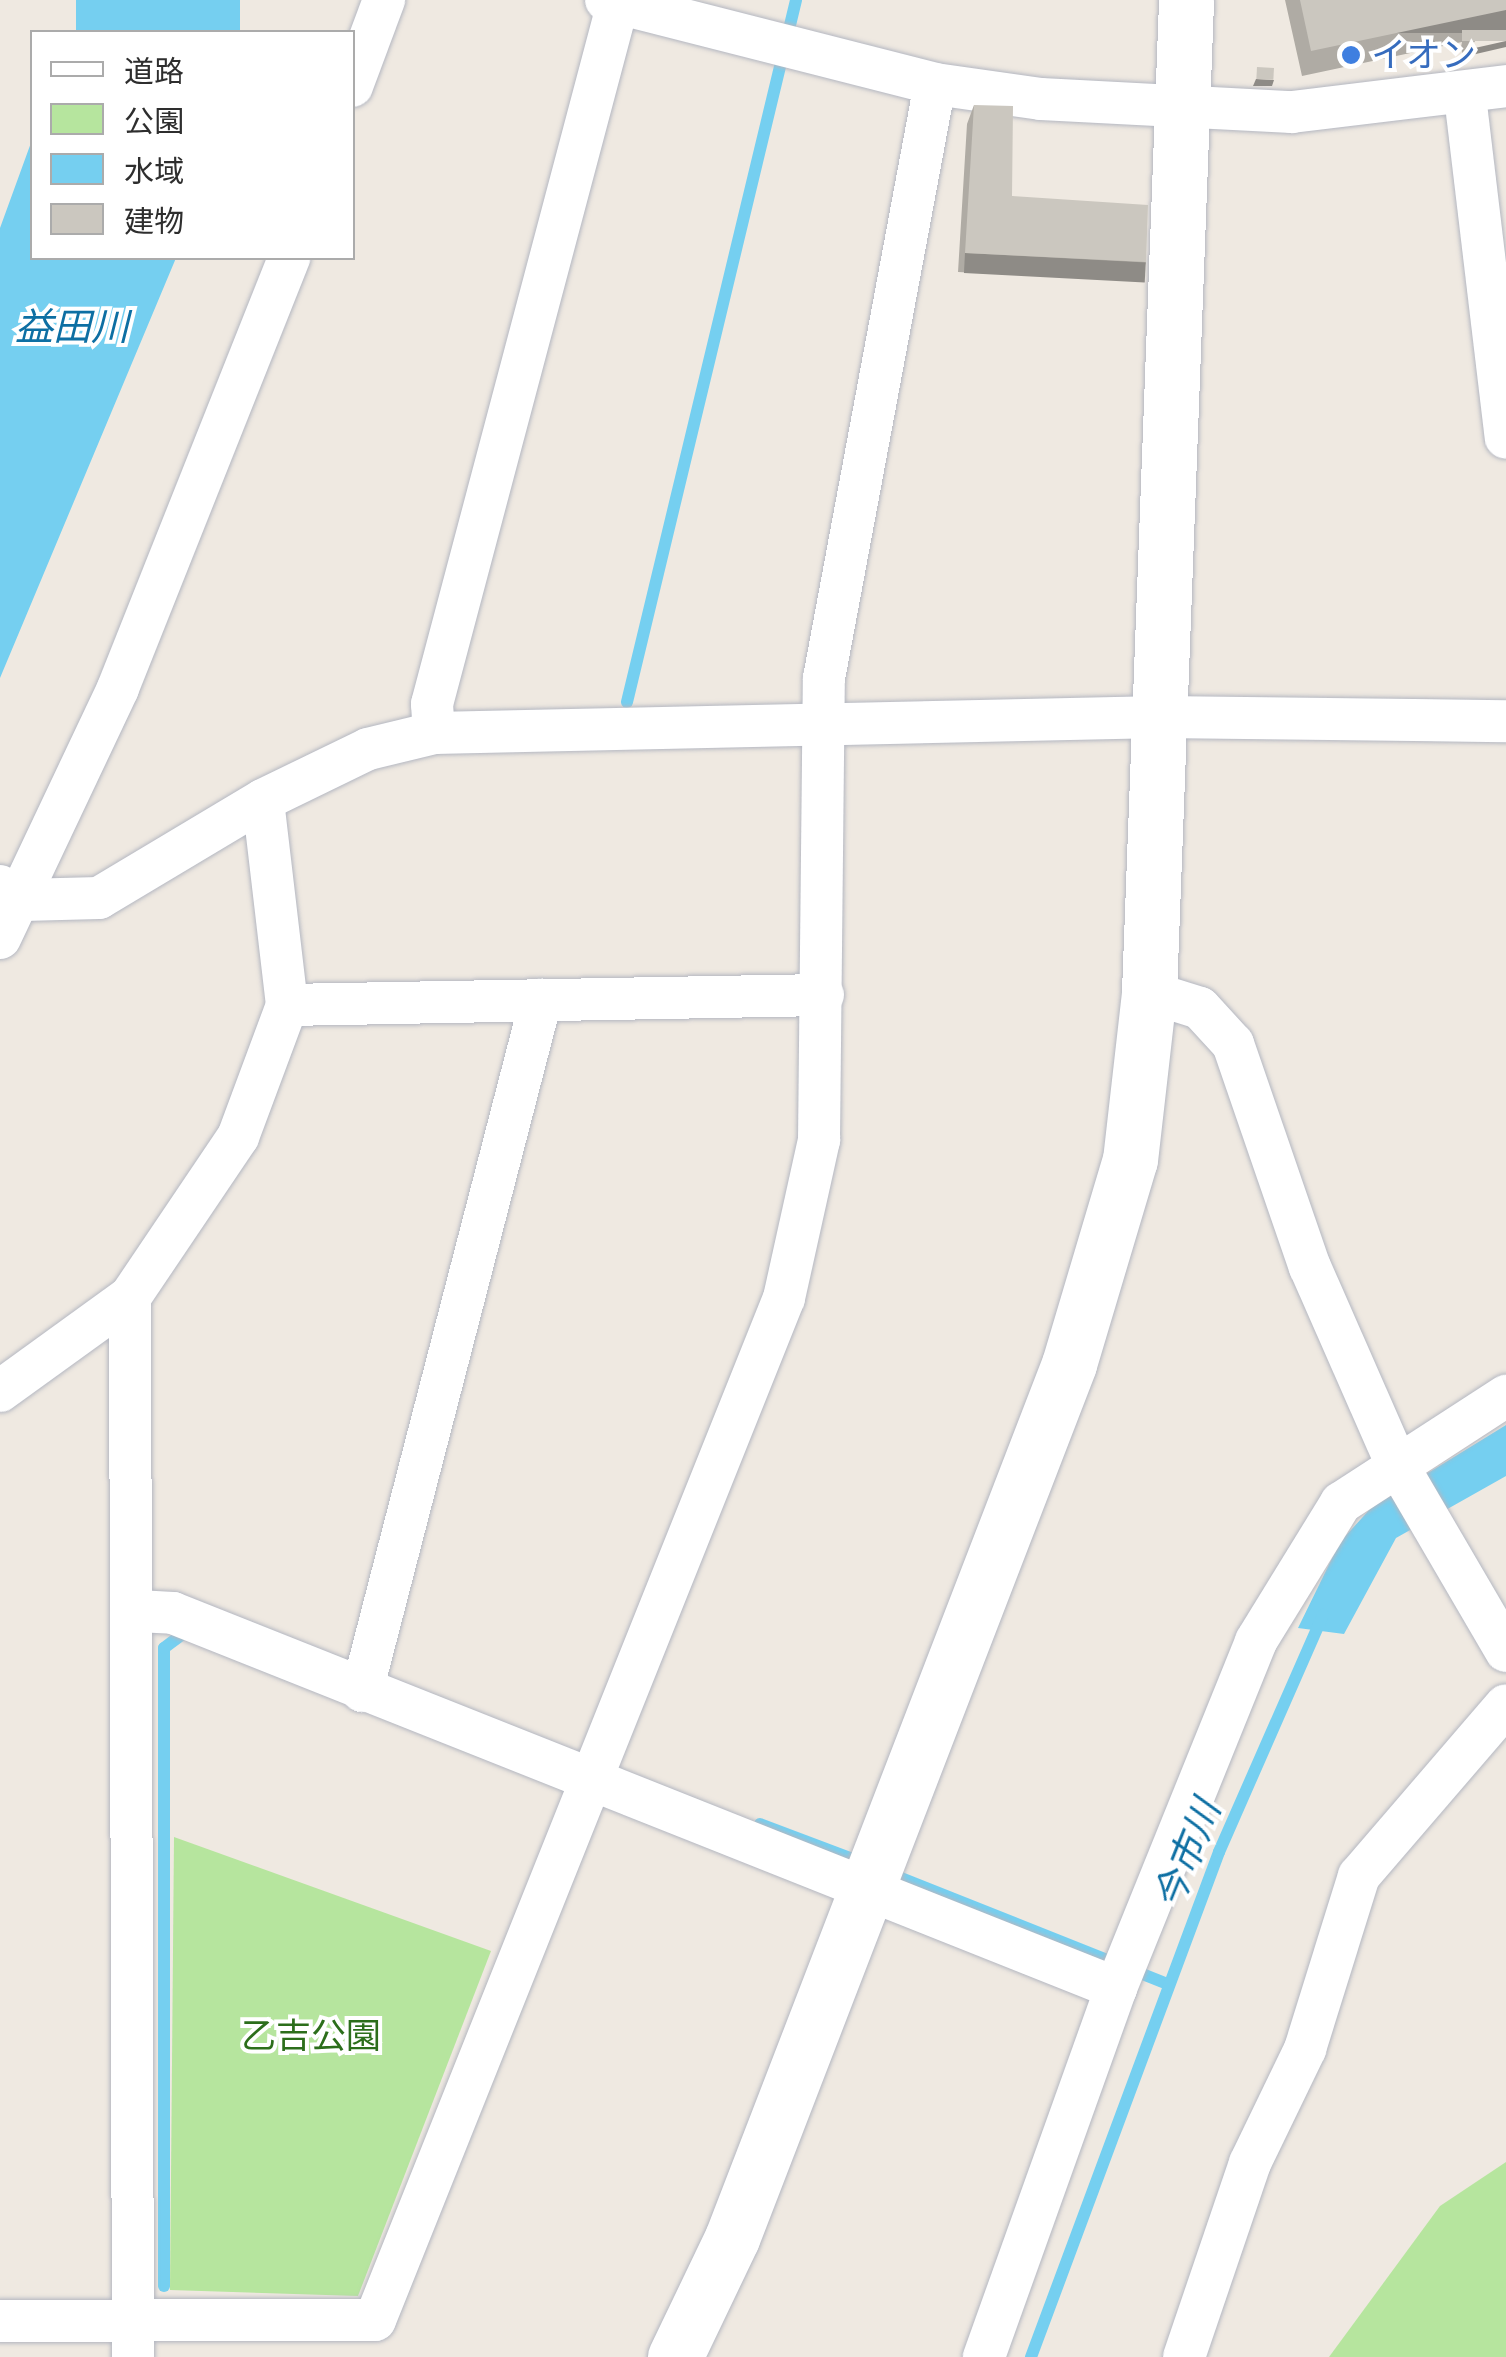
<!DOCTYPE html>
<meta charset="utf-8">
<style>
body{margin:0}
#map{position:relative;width:1506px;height:2357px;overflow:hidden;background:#efe9e1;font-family:"DM Sans","Noto Sans JP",sans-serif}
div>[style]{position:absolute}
.green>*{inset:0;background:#b6e59e}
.water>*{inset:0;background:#75cff0;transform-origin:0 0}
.stream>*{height:12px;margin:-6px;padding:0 6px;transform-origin:6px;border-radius:6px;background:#75cff0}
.roads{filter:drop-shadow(0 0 2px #b4b7c1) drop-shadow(0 0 2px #b4b7c1)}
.street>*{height:42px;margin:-21px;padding:0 21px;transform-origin:21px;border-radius:21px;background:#fff}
.secondary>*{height:55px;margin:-27.5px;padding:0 27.5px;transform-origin:27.5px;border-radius:27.5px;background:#fff}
.wall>*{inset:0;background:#afaba4}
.shaded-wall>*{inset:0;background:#8e8b86;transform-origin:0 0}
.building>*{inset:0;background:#cbc7bf;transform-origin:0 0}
.dots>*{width:28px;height:28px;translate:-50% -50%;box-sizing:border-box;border:5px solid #fff;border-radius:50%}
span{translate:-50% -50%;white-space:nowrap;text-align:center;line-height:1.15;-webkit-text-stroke:8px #fff;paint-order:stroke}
.shop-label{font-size:35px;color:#366cbe}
.left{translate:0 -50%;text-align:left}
.park-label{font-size:35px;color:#2c6e1b}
.water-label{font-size:38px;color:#0d6fa3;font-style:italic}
.legend{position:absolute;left:30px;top:30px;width:325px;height:230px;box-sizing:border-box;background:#fff;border:2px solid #ababab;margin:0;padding:12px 18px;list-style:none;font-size:30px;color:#2e2e2e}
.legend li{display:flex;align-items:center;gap:20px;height:50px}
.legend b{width:50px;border:2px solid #ababab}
</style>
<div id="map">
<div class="green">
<div style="clip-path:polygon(174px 1837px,491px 1951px,358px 2296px,170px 2290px)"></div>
<div style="clip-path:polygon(1506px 2162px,1506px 2357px,1329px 2357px,1440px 2206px)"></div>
</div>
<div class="water">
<div style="left:76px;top:0;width:164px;height:33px"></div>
<div style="clip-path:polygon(32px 140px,32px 258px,176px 258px,0 678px,0 228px)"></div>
<div style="clip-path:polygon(1506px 1425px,1506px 1476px,1396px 1538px,1344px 1634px,1298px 1628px,1340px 1542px,1371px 1508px)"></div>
</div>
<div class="stream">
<div style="left:627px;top:702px;width:722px;rotate:-76.46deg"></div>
<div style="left:760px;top:1824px;width:110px;rotate:20.7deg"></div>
<div style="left:886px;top:1872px;width:303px;rotate:21.7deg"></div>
<div style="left:164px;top:2286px;width:638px;rotate:-90deg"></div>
<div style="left:164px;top:1648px;width:21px;rotate:-37deg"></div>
<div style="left:1031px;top:2357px;width:539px;rotate:-69.58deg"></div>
<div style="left:1219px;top:1852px;width:259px;rotate:-66.3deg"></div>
</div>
<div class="roads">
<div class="street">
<div style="left:606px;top:0;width:340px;rotate:14.3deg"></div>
<div style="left:935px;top:84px;width:107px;rotate:8.1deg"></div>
<div style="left:1041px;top:99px;width:251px;rotate:3deg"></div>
<div style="left:1292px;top:112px;width:216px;rotate:-6.9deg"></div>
<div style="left:352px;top:86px;width:92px;rotate:-69.6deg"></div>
<div style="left:1465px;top:96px;width:344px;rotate:83.2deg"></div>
<div style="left:434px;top:733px;width:29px;rotate:-94deg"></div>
<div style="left:432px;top:704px;width:725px;rotate:-75.14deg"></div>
<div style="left:0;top:886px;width:27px;rotate:31deg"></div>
<div style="left:23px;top:900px;width:76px;rotate:-1.5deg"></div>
<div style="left:99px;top:898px;width:191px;rotate:-30.9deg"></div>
<div style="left:263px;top:800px;width:117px;rotate:-25.9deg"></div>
<div style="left:368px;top:749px;width:68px;rotate:-13.6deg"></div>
<div style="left:434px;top:733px;width:727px;rotate:-1.26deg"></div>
<div style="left:1161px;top:717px;width:345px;rotate:0.7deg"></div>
<div style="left:0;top:938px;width:276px;rotate:-64.7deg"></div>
<div style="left:118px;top:688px;width:463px;rotate:-68.3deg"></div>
<div style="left:1149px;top:992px;width:53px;rotate:17.4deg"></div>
<div style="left:1200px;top:1008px;width:49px;rotate:47.5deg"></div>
<div style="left:1233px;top:1044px;width:236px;rotate:71deg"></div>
<div style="left:1310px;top:1267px;width:212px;rotate:66.3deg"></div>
<div style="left:1395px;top:1461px;width:220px;rotate:59.7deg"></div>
<div style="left:287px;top:1005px;width:536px;rotate:-1.07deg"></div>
<div style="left:130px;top:1297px;width:1060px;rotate:89.84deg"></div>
<div style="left:0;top:1391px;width:160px;rotate:-35.9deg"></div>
<div style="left:130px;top:1297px;width:193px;rotate:-56deg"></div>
<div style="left:238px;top:1137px;width:141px;rotate:-69.6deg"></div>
<div style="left:287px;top:1005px;width:206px;rotate:-96.7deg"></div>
<div style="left:137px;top:1611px;width:36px;rotate:3deg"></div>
<div style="left:173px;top:1613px;width:1015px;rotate:21.69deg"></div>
<div style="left:1116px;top:1988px;width:392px;rotate:109.7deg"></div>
<div style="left:362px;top:1691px;width:714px;rotate:-75.48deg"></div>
<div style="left:1116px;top:1988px;width:374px;rotate:-68deg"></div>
<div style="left:1256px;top:1641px;width:162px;rotate:-58.4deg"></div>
<div style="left:1341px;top:1503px;width:197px;rotate:-33deg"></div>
<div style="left:0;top:2321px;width:375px;rotate:-0.2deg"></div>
<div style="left:375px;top:2320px;width:1101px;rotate:-68.19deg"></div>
<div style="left:784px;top:1298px;width:162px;rotate:-77.5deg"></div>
<div style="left:819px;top:1140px;width:462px;rotate:-89.4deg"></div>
<div style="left:824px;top:678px;width:604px;rotate:-79.42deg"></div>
<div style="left:1184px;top:2357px;width:205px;rotate:-71.2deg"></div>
<div style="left:1250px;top:2163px;width:127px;rotate:-64.2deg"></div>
<div style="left:1305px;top:2049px;width:181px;rotate:-72.7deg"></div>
<div style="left:1359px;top:1876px;width:225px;rotate:-49.3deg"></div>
</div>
<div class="secondary">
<div style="left:675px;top:2357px;width:132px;rotate:-64.4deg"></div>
<div style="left:732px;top:2238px;width:937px;rotate:-68.91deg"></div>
<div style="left:1069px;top:1364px;width:213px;rotate:-73.4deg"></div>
<div style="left:1130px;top:1160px;width:169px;rotate:-83.5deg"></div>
<div style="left:1149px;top:992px;width:993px;rotate:-87.86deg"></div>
</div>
</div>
<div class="wall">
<div style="clip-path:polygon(1285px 0,1506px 0,1463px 57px,1461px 47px,1462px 42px,1302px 76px)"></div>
<div style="clip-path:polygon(974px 105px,1012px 196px,1146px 262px,1139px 281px,958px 272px,967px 124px)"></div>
</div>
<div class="shaded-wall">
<div style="left:1506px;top:10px;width:23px;height:199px;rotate:90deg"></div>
<div style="clip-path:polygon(1506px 41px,1506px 47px,1463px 57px,1466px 50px)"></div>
<div style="clip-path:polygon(1256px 79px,1274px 80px,1272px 86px,1253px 86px)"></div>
<div style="left:965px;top:253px;width:181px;height:20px;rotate:3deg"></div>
</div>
<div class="building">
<div style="clip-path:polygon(1300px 0,1506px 0,1506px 10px,1311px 51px)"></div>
<div style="left:1506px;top:30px;width:11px;height:44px;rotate:90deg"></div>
<div style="left:1257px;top:67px;width:17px;height:12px;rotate:3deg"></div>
<div style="clip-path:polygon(974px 105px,1013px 106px,1012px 196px,1148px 205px,1146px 262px,965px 253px)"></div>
</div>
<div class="dots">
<div style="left:1351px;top:55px;background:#3f7fe0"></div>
</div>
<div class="shop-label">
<span class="left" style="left:1371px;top:55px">イオン</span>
</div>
<div class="park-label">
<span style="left:311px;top:2036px">乙吉公園</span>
</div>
<div class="water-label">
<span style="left:72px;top:328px">益田川</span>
<span style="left:1188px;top:1855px;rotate:-68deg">今市川</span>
</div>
<ul class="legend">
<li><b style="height:12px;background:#fff"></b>道路</li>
<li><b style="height:28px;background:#b6e59e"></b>公園</li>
<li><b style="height:28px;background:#75cff0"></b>水域</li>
<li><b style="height:28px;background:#cbc7bf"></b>建物</li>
</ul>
</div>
